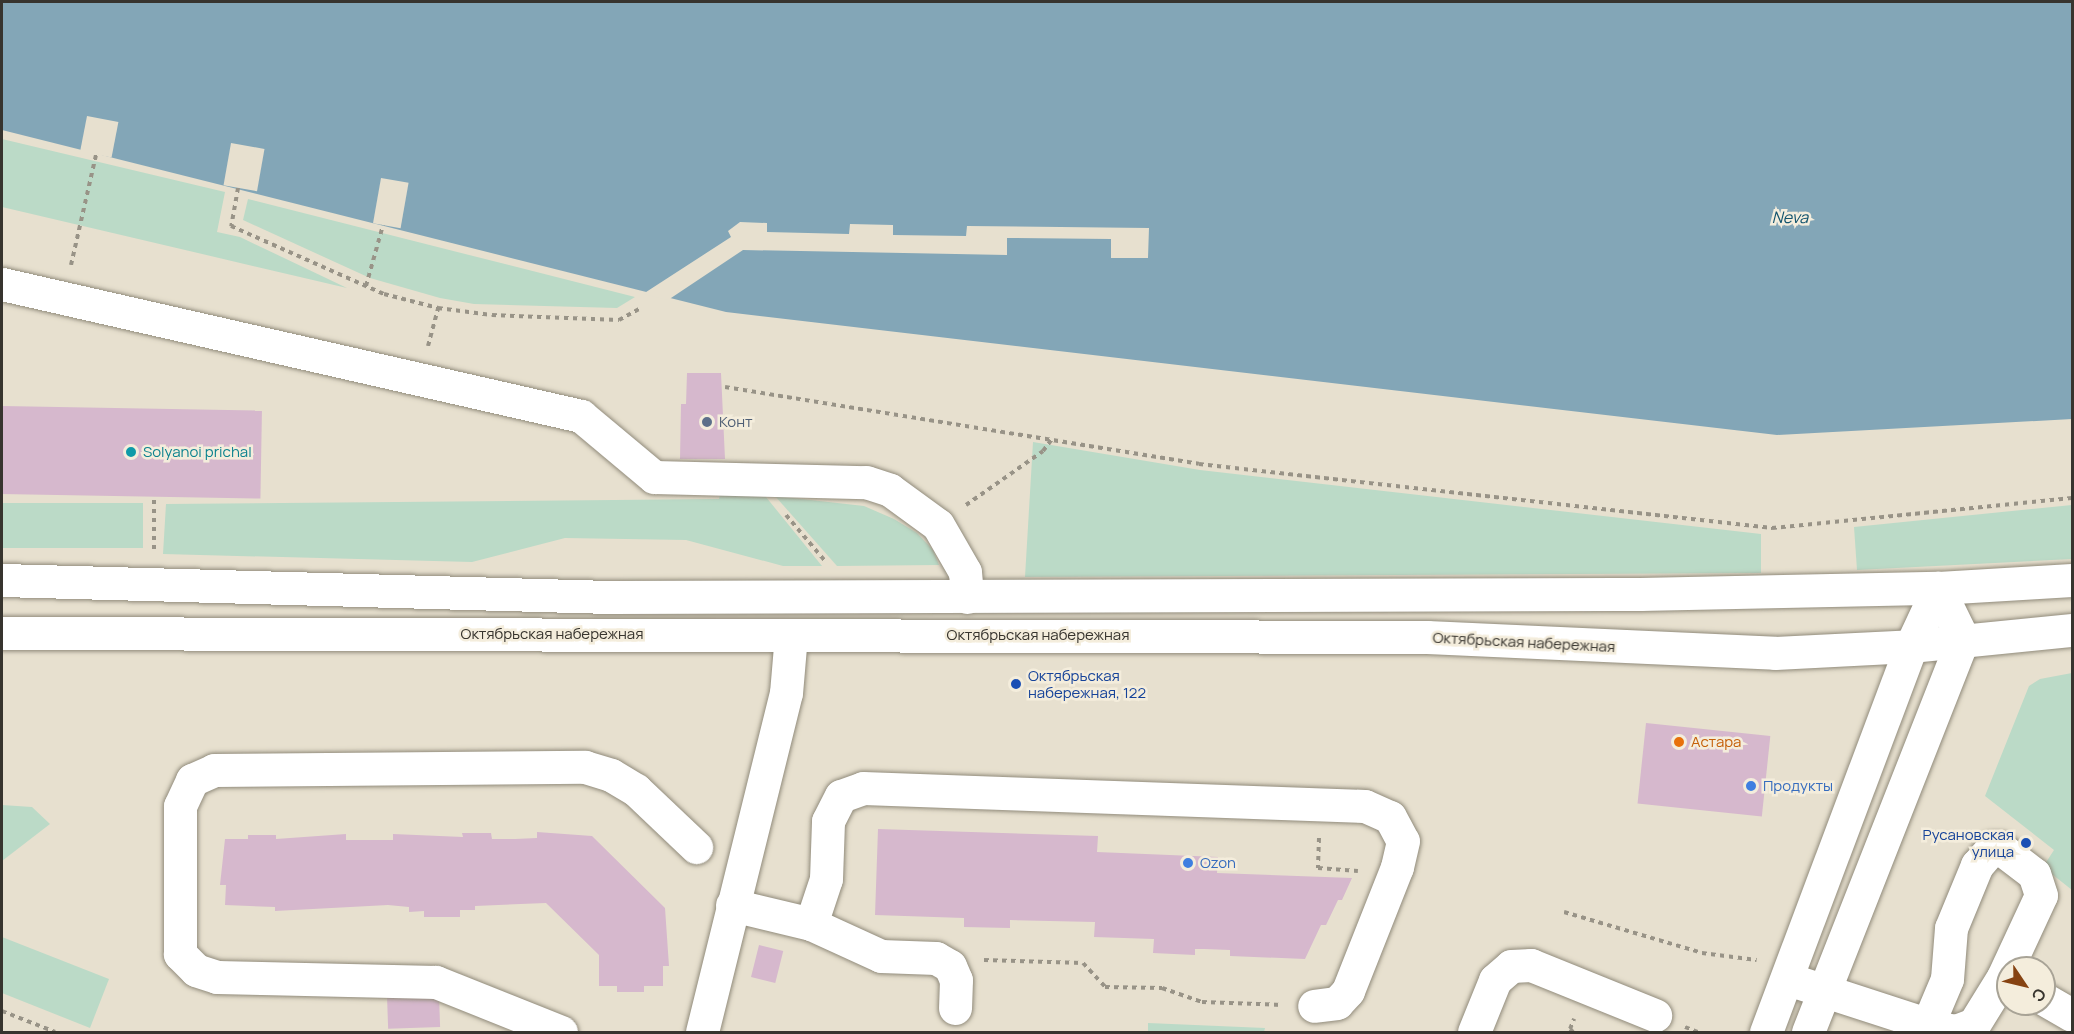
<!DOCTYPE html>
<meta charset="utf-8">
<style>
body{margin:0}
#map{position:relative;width:2074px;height:1034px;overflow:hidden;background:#e7e0cf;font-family:Manrope,sans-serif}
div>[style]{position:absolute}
.green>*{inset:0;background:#bbdac7;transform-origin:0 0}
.water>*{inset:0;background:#83a6b7}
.pier>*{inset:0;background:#e7e0cf;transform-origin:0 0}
.building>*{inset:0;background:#d6b8cd;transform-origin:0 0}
.path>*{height:4px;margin-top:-2px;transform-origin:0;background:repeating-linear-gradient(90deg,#989387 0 4.5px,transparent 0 9px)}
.roads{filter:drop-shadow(0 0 2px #918b7b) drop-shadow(0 0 2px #918b7b)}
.minor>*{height:33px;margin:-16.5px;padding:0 16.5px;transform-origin:16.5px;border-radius:16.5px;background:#fff}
.major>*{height:33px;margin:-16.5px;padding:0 16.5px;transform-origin:16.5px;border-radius:16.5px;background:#fff}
.dots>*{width:16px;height:16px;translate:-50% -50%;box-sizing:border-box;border:3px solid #f4eddc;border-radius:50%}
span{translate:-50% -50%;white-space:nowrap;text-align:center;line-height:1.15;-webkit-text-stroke:5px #f4eddc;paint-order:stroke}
.service-label{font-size:15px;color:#4e5e75}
.left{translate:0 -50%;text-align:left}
.culture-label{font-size:15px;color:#0d838f}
.street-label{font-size:15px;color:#37342e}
.transit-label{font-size:15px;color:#164399}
.right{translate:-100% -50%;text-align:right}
.food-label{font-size:15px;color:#c56008}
.shop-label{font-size:15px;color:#366cbe}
.water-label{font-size:16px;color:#11536d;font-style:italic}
.frame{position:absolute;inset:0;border:3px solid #37342e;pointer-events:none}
.north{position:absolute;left:1996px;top:956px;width:60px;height:60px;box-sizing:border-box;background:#f4eddc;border:2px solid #a8a396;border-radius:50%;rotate:125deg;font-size:16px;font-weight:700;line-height:24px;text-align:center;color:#37342e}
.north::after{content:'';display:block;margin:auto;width:21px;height:27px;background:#864312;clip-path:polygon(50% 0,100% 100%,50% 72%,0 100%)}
</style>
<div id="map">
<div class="green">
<div style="clip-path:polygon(2px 139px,225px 192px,217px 232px,240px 237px,347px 288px,2px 207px)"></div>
<div style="clip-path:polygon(248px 199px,635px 297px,617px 308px,474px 304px,440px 298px,370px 278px,243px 220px)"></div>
<div style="clip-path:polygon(1033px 442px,1200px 470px,1761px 534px,1761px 573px,1025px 577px)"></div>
<div style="clip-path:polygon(720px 494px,766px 497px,822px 566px,783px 566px,686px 540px,565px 538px,472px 562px,163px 554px,166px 504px,719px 499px)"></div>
<div style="clip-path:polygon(775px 496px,864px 506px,894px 519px,917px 533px,933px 550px,939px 565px,837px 566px)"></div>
<div style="left:2px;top:503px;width:141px;height:45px"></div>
<div style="clip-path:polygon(2072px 505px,2072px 559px,1857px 570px,1854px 527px)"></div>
<div style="clip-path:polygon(2072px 673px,2072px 890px,2043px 867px,2054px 850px,1985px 796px,2029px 686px,2040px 679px)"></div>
<div style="clip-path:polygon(2px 805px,32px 807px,50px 824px,2px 861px)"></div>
<div style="clip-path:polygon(2px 937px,109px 979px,90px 1028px,2px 993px)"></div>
<div style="clip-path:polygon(1148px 1023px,1265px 1028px,1264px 1032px,1148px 1032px)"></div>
</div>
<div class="water">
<div style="clip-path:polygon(2px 2px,2072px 2px,2072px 419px,1777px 435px,726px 312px,2px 130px)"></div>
</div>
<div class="pier">
<div style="left:87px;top:116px;width:32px;height:36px;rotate:11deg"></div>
<div style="left:231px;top:143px;width:34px;height:43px;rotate:10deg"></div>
<div style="left:381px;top:178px;width:28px;height:46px;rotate:10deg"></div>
<div style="clip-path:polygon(740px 222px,767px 223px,767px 232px,849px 234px,850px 224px,893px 225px,893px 235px,966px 236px,967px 226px,1149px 228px,1148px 258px,1111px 258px,1111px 239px,1007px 238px,1007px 255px,743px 250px,668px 300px,643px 294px,731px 237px,728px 231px)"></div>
</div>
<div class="building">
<div style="clip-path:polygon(687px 373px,721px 373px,725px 459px,680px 459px,681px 404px,686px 404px)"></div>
<div style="left:2px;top:406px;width:260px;height:88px;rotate:1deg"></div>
<div style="left:1646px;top:723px;width:125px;height:81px;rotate:6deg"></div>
<div style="clip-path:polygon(878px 829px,1098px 836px,1097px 852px,1218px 857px,1217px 873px,1352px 878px,1342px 900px,1338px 900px,1326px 925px,1321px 925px,1305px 959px,1230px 956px,1230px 950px,1204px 949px,1195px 949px,1195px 955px,1153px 953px,1154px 939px,1094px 937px,1095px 922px,1010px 920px,1010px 928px,964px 927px,964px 918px,875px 915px)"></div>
<div style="clip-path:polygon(537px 832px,592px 836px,665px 908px,669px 966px,663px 966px,663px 986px,644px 986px,644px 992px,617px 992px,617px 986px,599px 986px,599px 955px,546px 903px,475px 906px,475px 910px,460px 910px,460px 917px,424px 917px,424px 911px,409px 912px,409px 907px,388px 905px,275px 911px,275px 907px,225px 905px,226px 885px,220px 885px,225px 839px,248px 839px,248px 835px,276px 835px,276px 839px,346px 834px,346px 840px,393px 840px,393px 834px,463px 837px,462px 833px,491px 833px,492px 839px,515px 839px,537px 838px)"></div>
<div style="left:759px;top:945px;width:25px;height:33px;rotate:14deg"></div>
<div style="left:439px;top:995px;width:32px;height:52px;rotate:88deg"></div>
</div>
<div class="path">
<div style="left:238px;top:188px;width:39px;rotate:100deg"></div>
<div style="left:231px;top:226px;width:167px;rotate:24deg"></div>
<div style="left:384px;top:294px;width:56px;rotate:14.5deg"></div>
<div style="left:438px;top:308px;width:54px;rotate:7.4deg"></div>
<div style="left:492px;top:315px;width:127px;rotate:2.3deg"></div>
<div style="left:619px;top:320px;width:25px;rotate:-29deg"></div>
<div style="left:71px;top:265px;width:113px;rotate:-77.2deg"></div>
<div style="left:366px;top:286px;width:63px;rotate:-74.4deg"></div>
<div style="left:428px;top:346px;width:39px;rotate:-75deg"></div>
<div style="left:725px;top:387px;width:480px;rotate:9.2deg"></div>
<div style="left:1199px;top:464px;width:577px;rotate:6.37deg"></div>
<div style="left:1772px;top:528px;width:301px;rotate:-5.7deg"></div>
<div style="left:966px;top:505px;width:94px;rotate:-35deg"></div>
<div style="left:1043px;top:451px;width:15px;rotate:-53deg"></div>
<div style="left:786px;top:515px;width:62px;rotate:49.6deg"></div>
<div style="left:154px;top:549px;width:53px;rotate:-90deg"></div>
<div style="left:1319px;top:838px;width:30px;rotate:92deg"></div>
<div style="left:1318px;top:868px;width:40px;rotate:4.3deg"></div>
<div style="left:1564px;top:912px;width:144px;rotate:16.5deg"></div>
<div style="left:1702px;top:953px;width:55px;rotate:7.3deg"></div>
<div style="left:984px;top:960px;width:99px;rotate:1.7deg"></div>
<div style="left:1083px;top:963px;width:33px;rotate:47deg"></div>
<div style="left:1105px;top:987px;width:57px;rotate:1deg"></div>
<div style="left:1162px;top:988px;width:42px;rotate:19.3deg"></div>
<div style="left:1202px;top:1002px;width:80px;rotate:2.1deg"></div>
<div style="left:2px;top:1011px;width:57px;rotate:21.6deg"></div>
<div style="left:1685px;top:1027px;width:14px;rotate:21deg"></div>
<div style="left:1573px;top:1032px;width:4px;rotate:-135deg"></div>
<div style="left:1570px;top:1029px;width:11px;rotate:-68deg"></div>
</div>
<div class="roads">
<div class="minor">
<div style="left:2px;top:284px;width:594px;rotate:12.84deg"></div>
<div style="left:581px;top:416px;width:95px;rotate:39.9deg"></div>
<div style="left:654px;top:477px;width:212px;rotate:1.4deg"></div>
<div style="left:866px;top:482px;width:25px;rotate:18deg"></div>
<div style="left:890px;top:490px;width:59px;rotate:36.1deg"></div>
<div style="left:938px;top:525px;width:54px;rotate:60.1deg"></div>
<div style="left:965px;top:572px;width:25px;rotate:85deg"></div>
<div style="left:732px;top:905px;width:81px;rotate:13.5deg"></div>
<div style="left:811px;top:924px;width:77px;rotate:24.6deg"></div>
<div style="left:881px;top:956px;width:55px;rotate:2.1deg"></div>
<div style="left:936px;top:958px;width:16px;rotate:30deg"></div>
<div style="left:950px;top:966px;width:15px;rotate:67deg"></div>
<div style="left:956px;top:980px;width:28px;rotate:92deg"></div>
<div style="left:811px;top:924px;width:47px;rotate:-71.6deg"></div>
<div style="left:826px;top:879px;width:58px;rotate:-88deg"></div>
<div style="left:828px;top:821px;width:28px;rotate:-63deg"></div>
<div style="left:841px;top:796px;width:23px;rotate:-20deg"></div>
<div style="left:863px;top:788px;width:502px;rotate:2.05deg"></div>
<div style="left:1365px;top:806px;width:27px;rotate:24deg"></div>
<div style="left:1390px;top:817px;width:27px;rotate:62deg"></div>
<div style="left:1403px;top:841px;width:27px;rotate:103deg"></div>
<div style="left:1397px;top:867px;width:133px;rotate:111.6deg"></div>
<div style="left:1348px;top:991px;width:16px;rotate:133deg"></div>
<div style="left:1337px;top:1003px;width:23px;rotate:173deg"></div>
<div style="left:1788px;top:979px;width:159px;rotate:18deg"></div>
<div style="left:1939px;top:1028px;width:17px;rotate:10deg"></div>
<div style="left:1956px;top:1031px;width:19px;rotate:-21deg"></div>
<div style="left:1974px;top:1024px;width:55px;rotate:-58.3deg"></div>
<div style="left:2003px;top:977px;width:90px;rotate:-65.1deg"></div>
<div style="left:2041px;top:895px;width:22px;rotate:-108deg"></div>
<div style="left:2034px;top:874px;width:43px;rotate:-142.6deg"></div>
<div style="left:2000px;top:848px;width:8px;rotate:180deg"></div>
<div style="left:1992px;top:848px;width:23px;rotate:131deg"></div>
<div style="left:1977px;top:865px;width:68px;rotate:112.4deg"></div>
<div style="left:1951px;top:928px;width:51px;rotate:94.5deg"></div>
<div style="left:1947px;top:979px;width:49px;rotate:112.9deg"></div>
<div style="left:2044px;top:999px;width:32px;rotate:30deg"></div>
<div style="left:561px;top:1032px;width:135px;rotate:-158.2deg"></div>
<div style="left:436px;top:982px;width:219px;rotate:-178.7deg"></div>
<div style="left:217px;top:977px;width:22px;rotate:-162deg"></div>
<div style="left:196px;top:970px;width:23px;rotate:-135deg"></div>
<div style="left:180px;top:954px;width:148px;rotate:-90deg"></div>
<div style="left:180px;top:806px;width:29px;rotate:-65deg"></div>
<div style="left:192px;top:780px;width:24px;rotate:-24deg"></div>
<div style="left:214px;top:770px;width:371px;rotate:-0.5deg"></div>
<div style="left:585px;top:767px;width:27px;rotate:17deg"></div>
<div style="left:611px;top:775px;width:29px;rotate:31deg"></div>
<div style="left:636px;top:790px;width:83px;rotate:43.5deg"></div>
<div style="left:702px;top:1032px;width:349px;rotate:-76.1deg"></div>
<div style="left:786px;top:693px;width:58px;rotate:-85.1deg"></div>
<div style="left:1474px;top:1032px;width:56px;rotate:-68deg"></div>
<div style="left:1495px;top:980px;width:21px;rotate:-41deg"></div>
<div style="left:1511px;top:966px;width:20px;rotate:-3deg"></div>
<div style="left:1531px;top:965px;width:134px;rotate:22deg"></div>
<div style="left:1766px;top:1032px;width:412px;rotate:-69.4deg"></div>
<div style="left:1911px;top:646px;width:64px;rotate:-65deg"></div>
<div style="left:1808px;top:1032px;width:422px;rotate:-68.5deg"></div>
<div style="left:1963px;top:639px;width:57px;rotate:-116.1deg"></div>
</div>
<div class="major">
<div style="left:2px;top:580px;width:609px;rotate:1.6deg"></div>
<div style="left:611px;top:597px;width:1029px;rotate:-0.17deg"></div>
<div style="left:1640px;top:594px;width:298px;rotate:-1.2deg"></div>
<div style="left:1938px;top:588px;width:134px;rotate:-3.4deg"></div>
<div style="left:2px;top:633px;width:1425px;rotate:0.16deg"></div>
<div style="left:1427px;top:637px;width:348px;rotate:2.6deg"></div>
<div style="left:1775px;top:653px;width:136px;rotate:-2.9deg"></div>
<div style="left:1911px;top:646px;width:162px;rotate:-5.7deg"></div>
</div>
</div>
<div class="dots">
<div style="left:707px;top:422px;background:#5c6f8a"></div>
<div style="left:131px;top:452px;background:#0f9aa8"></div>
<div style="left:1016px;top:684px;background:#1a4fb4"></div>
<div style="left:1679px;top:742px;background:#e8710a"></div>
<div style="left:1751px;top:786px;background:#3f7fe0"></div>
<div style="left:2026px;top:843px;background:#1a4fb4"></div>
<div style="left:1188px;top:863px;background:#3f7fe0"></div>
</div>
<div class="service-label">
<span class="left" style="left:719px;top:422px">Конт</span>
</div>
<div class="culture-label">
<span class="left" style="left:143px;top:452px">Solyanoi prichal</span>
</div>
<div class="street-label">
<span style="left:552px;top:634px">Октябрьская набережная</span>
<span style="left:1038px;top:635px">Октябрьская набережная</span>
<span style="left:1524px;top:642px;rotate:3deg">Октябрьская набережная</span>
</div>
<div class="transit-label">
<span class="left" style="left:1028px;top:684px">Октябрьская<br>набережная, 122</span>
<span class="right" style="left:2014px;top:843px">Русановская<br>улица</span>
</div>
<div class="food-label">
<span class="left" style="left:1691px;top:742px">Астара</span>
</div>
<div class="shop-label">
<span class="left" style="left:1763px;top:786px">Продукты</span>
<span class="left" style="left:1200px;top:863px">Ozon</span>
</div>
<div class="water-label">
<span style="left:1790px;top:217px">Neva</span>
</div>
<div class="frame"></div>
<div class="north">С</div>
</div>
